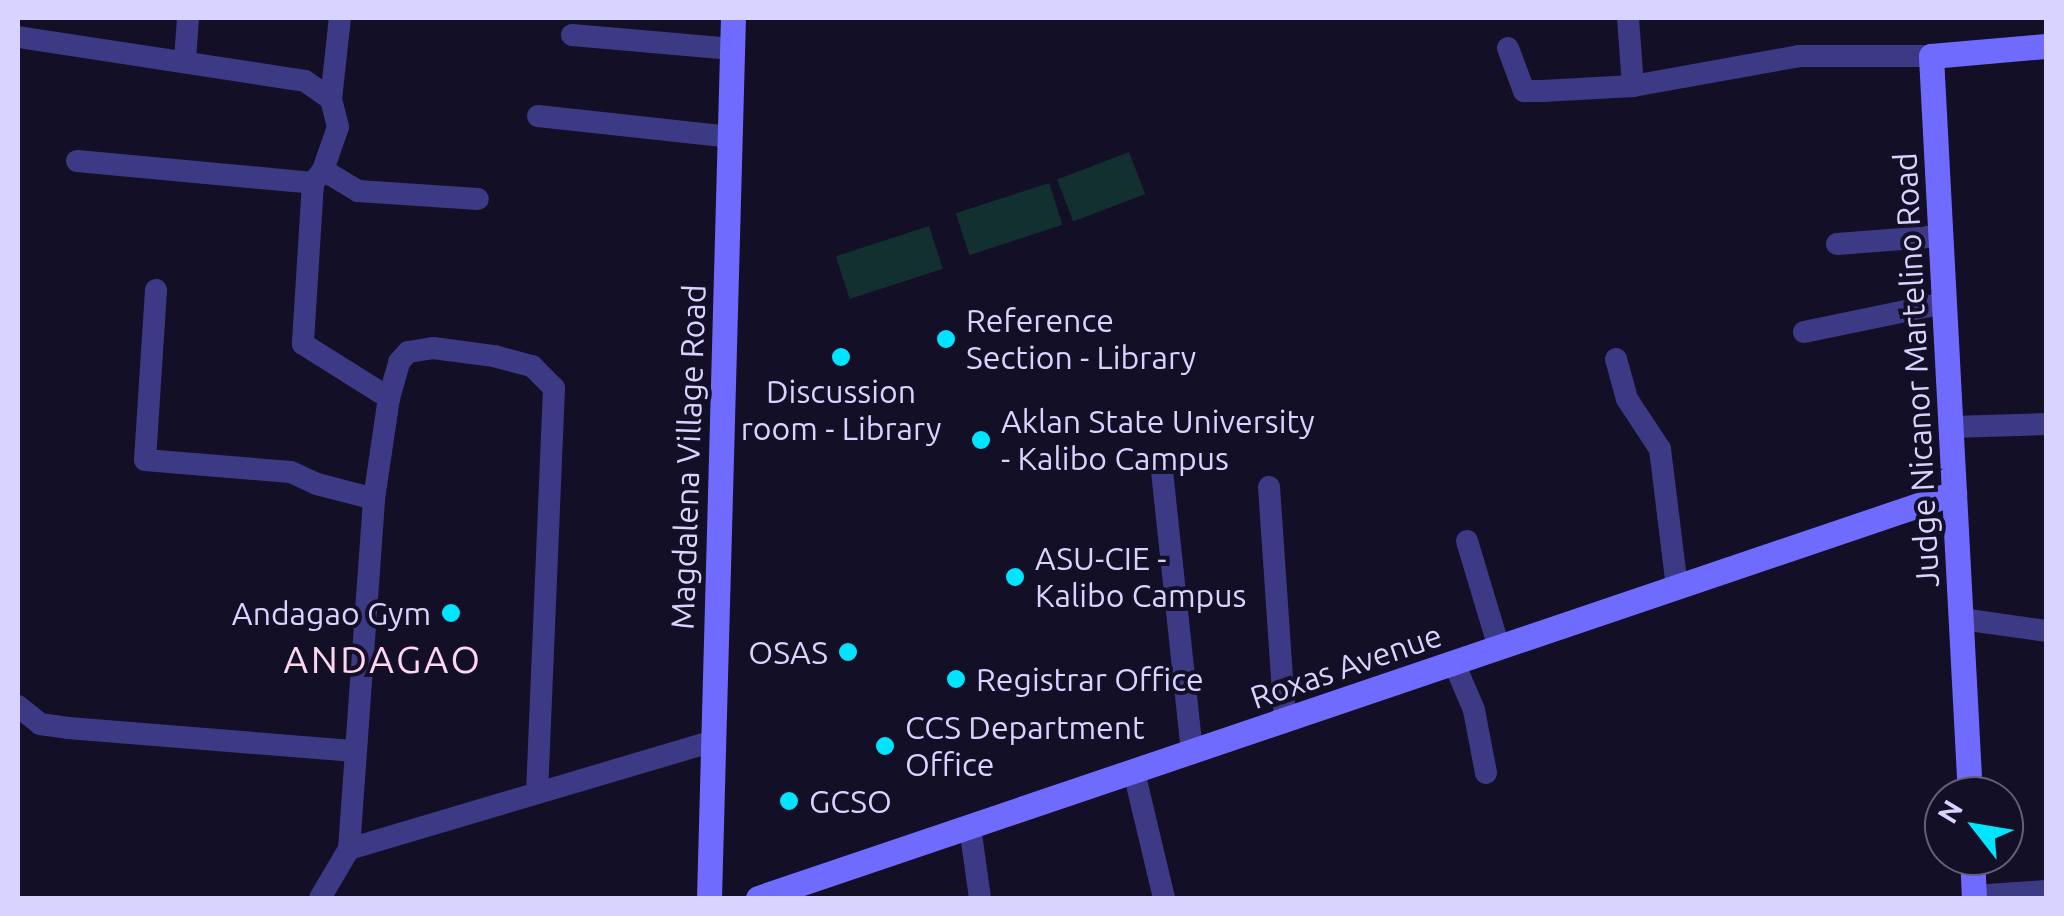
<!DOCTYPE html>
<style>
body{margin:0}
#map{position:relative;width:2064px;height:916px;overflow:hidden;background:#130f26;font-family:Ubuntu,sans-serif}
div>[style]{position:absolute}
.green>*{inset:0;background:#12302f;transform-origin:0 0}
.street>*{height:22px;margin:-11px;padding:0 11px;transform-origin:11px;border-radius:11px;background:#3d3a85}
.secondary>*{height:25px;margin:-12.5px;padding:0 12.5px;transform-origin:12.5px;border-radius:12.5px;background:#6f6bff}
.dots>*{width:28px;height:28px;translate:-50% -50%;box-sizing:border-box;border:5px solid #130f26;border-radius:50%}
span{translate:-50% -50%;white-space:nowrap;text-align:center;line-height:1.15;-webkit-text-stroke:8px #130f26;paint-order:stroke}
.poi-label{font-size:32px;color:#d9d4ff}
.left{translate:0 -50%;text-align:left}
.right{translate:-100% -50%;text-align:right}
.street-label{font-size:32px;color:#d9d4ff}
.quarter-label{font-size:38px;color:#ffd6f0;letter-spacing:2.5px}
.frame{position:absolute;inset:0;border:20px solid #d9d4ff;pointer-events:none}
.north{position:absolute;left:1924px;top:776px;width:100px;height:100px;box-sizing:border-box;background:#130f26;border:2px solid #625e7d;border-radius:50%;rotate:301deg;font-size:28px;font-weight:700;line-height:40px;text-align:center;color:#d9d4ff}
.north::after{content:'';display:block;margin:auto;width:35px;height:45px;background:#00e5ff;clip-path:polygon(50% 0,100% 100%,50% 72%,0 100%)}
</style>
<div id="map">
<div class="green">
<div style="left:1129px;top:152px;width:45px;height:77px;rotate:69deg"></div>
<div style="left:1049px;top:183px;width:44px;height:98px;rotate:72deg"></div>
<div style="left:929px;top:226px;width:45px;height:98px;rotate:72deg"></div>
</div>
<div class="street">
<div style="left:1628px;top:18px;width:68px;rotate:85.8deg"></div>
<div style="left:572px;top:35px;width:161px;rotate:5deg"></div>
<div style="left:18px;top:37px;width:290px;rotate:8.7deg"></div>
<div style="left:305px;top:81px;width:32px;rotate:35deg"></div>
<div style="left:331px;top:99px;width:29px;rotate:76deg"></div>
<div style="left:338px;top:127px;width:46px;rotate:109.2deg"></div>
<div style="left:323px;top:170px;width:16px;rotate:128deg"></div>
<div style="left:1508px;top:48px;width:46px;rotate:69.6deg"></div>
<div style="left:1524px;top:91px;width:18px"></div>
<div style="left:1542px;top:91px;width:91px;rotate:-3.1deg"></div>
<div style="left:1633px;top:86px;width:169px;rotate:-10.2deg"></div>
<div style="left:1799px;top:56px;width:132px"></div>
<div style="left:185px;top:60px;width:42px;rotate:-85.9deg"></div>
<div style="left:331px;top:99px;width:81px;rotate:-83.7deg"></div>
<div style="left:538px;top:116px;width:193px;rotate:6.2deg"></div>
<div style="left:77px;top:161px;width:237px;rotate:5.3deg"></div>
<div style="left:313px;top:183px;width:161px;rotate:93.6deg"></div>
<div style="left:303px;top:344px;width:102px;rotate:32.1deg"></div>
<div style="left:323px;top:170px;width:41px;rotate:31deg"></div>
<div style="left:358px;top:191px;width:120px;rotate:3.8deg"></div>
<div style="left:1837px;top:244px;width:104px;rotate:-4.4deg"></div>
<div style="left:156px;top:290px;width:170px;rotate:93.7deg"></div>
<div style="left:145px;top:460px;width:146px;rotate:4.7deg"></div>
<div style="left:291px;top:472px;width:29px;rotate:25deg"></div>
<div style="left:317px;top:484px;width:59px;rotate:14.7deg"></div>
<div style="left:1804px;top:332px;width:143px;rotate:-11.7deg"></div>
<div style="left:1616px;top:359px;width:41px;rotate:74.6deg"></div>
<div style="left:1627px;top:399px;width:60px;rotate:56.6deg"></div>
<div style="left:1660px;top:449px;width:140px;rotate:83deg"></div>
<div style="left:1951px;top:427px;width:95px;rotate:-1.8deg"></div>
<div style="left:1162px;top:471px;width:283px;rotate:83.9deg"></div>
<div style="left:1269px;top:487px;width:235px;rotate:86.1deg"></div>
<div style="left:1467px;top:541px;width:112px;rotate:73.3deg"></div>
<div style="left:1962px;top:619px;width:85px;rotate:8.1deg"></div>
<div style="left:1454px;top:663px;width:51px;rotate:66.9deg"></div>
<div style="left:1474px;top:710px;width:64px;rotate:79.2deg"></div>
<div style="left:18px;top:706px;width:28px;rotate:39deg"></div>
<div style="left:40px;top:724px;width:28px;rotate:8deg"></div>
<div style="left:68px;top:728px;width:288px;rotate:4.6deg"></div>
<div style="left:1134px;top:772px;width:130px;rotate:76.6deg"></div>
<div style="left:970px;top:827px;width:72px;rotate:82deg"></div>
<div style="left:349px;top:849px;width:351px;rotate:-85.9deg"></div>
<div style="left:374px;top:499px;width:102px;rotate:-81.6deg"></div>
<div style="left:389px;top:398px;width:37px;rotate:-74deg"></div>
<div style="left:399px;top:362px;width:13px;rotate:-48deg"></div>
<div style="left:408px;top:352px;width:25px;rotate:-9deg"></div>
<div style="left:433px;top:348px;width:62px;rotate:7.5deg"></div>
<div style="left:494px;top:356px;width:39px;rotate:15deg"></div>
<div style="left:532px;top:366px;width:31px;rotate:45deg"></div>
<div style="left:554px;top:388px;width:405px;rotate:92.4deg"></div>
<div style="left:1974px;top:896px;width:72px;rotate:-4deg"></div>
<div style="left:320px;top:898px;width:57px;rotate:-59.4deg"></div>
<div style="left:349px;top:849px;width:380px;rotate:-16.5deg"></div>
</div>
<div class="secondary">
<div style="left:1970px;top:796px;width:741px;rotate:-93.02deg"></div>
<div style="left:1931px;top:56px;width:115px;rotate:-5deg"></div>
<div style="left:1972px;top:856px;width:42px;rotate:87.3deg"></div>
<div style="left:709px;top:898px;width:880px;rotate:-88.44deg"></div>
<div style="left:758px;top:898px;width:1263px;rotate:-18.71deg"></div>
</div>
<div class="dots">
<div style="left:946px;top:339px;background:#00e5ff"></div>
<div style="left:841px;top:357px;background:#00e5ff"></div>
<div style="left:981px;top:440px;background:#00e5ff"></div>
<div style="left:1015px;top:577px;background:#00e5ff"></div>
<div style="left:451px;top:613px;background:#00e5ff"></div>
<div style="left:848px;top:652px;background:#00e5ff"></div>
<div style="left:956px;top:679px;background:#00e5ff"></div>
<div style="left:885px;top:746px;background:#00e5ff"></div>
<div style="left:789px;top:801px;background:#00e5ff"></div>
</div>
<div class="poi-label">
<span class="left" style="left:966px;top:339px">Reference<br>Section - Library</span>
<span style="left:841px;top:410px">Discussion<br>room - Library</span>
<span class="left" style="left:1001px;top:440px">Aklan State University<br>- Kalibo Campus</span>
<span class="left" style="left:1035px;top:577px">ASU-CIE -<br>Kalibo Campus</span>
<span class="right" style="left:431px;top:613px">Andagao Gym</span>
<span class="right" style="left:828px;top:652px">OSAS</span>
<span class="left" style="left:976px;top:679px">Registrar Office</span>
<span class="left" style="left:905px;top:746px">CCS Department<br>Office</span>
<span class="left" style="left:809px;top:801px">GCSO</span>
</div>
<div class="street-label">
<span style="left:1916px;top:370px;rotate:-93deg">Judge Nicanor Martelino Road</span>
<span style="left:688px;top:457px;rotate:-88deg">Magdalena Village Road</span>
<span style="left:1346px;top:666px;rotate:-19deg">Roxas Avenue</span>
</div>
<div class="quarter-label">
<span style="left:383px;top:660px">ANDAGAO</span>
</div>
<div class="frame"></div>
<div class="north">N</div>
</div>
